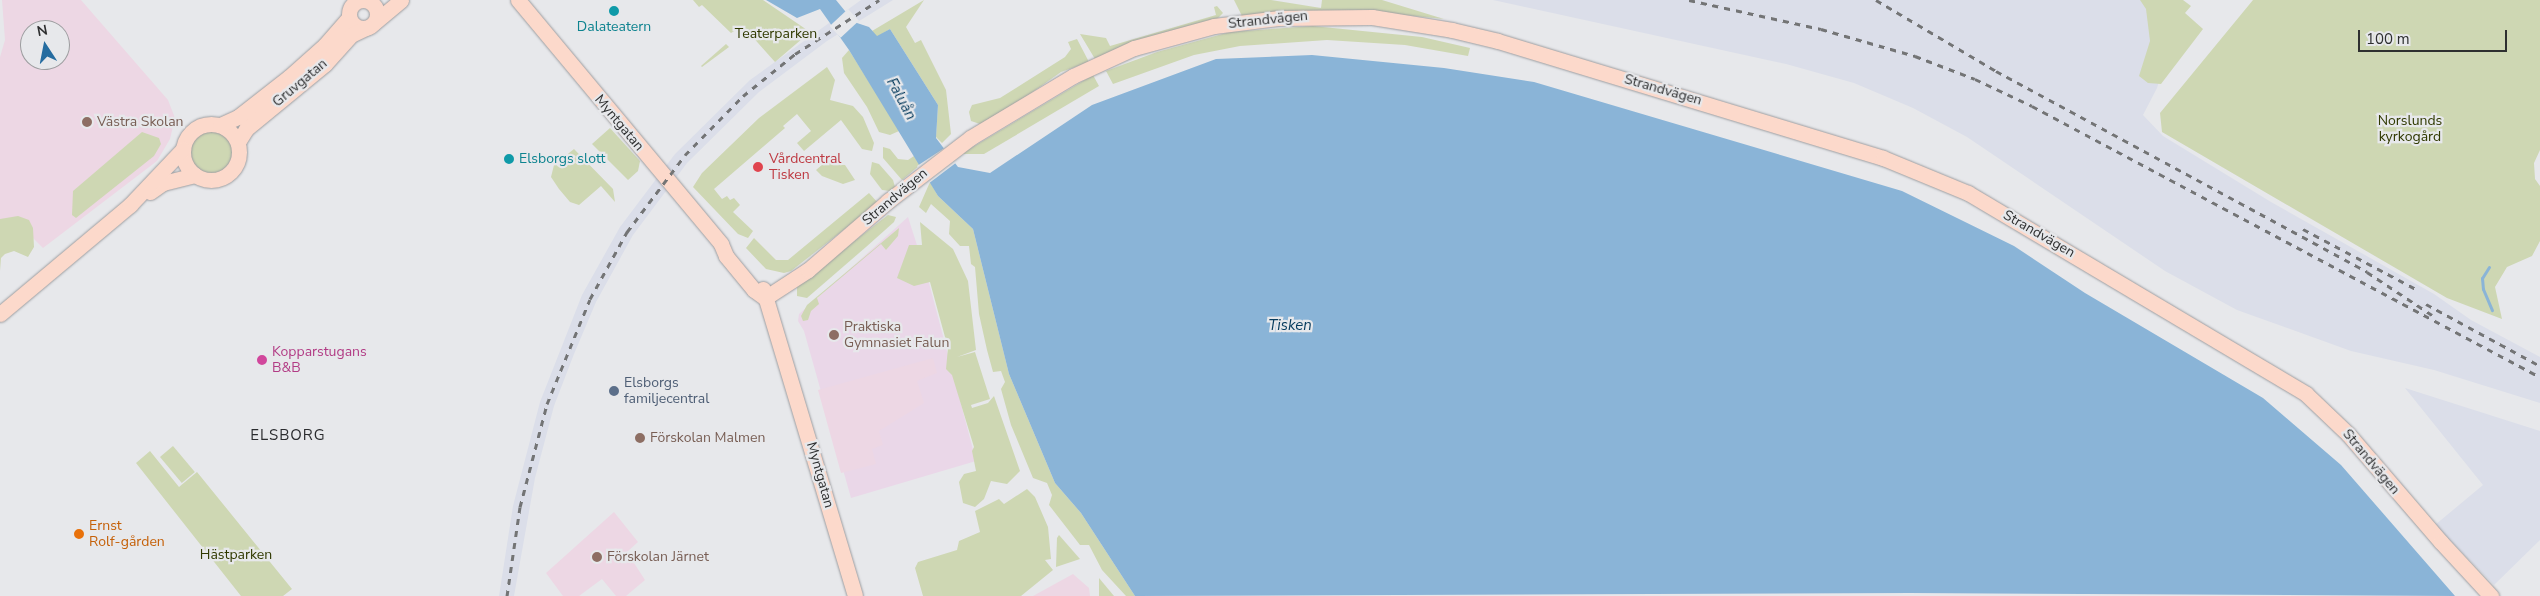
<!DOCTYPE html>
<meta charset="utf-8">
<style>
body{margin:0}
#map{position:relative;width:2540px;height:596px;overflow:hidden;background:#e7e8eb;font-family:"Nunito Sans",sans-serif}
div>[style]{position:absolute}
.commercial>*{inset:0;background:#ead7e8}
.built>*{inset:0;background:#dbdee9}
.education>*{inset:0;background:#edd7e4}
.green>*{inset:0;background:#ced7b3;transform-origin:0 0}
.round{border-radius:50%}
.water>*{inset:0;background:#8ab4d7}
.pier>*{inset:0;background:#e7e8eb;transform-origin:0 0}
.stream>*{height:3px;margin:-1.5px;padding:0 1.5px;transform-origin:1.5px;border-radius:1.5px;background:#8ab4d7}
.roads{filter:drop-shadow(0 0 1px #9d9ea1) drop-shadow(0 0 1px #9d9ea1)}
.secondary>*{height:15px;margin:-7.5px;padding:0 7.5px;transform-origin:7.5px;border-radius:7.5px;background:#fcd9cb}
.secondary>.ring{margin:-7.5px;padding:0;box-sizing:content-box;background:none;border:15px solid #fcd9cb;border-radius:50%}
.rail>*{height:3px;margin-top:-1.5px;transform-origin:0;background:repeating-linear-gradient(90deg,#737475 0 6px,transparent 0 12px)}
.dots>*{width:14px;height:14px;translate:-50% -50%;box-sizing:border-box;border:2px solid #e7e8eb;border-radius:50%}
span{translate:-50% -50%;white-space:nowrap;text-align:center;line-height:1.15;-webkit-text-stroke:4.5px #e7e8eb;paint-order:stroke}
.street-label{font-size:14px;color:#2e2f30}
.culture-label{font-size:14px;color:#0d838f}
.left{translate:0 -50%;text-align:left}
.park-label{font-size:14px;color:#303900}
.education-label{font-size:14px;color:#785e54}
.health-label{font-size:14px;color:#be3a42}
.hotel-label{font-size:14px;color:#b23c85}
.service-label{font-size:14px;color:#4e5e75}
.food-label{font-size:14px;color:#c56008}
.water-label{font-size:15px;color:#073c5e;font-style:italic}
.neighbourhood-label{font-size:15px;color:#2a2b2e;letter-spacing:1px}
.north{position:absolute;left:20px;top:20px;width:50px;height:50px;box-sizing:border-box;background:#e7e8eb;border:1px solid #9d9ea0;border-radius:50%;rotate:349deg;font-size:14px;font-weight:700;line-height:20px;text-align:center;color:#2e2f30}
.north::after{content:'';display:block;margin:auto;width:18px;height:22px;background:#256ca0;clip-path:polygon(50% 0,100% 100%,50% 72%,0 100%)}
.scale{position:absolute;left:2358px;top:30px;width:149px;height:22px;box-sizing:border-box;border:2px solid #2e2f30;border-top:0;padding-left:6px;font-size:15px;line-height:18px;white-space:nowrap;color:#2e2f30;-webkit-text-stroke:4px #e7e8eb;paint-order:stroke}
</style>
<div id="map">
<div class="commercial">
<div style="clip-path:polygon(908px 217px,929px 283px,976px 461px,851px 498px,804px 331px,798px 321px,799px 314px)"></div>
</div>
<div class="built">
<div style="clip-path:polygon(861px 0,893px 0,827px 41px,759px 92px,687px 163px,633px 235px,596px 302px,574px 354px,554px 406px,535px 478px,514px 596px,499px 596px,513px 506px,540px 402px,582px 295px,620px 227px,675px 154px,750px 80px)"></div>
<div style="clip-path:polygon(1493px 0,2149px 0,2168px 51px,2157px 88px,2143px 115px,2163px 136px,2271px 202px,2434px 294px,2471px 320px,2540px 357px,2540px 403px,2434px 370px,2351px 351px,2237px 310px,2165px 271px,1967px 137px,1913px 108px,1854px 83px,1786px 64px)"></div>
<div style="clip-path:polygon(2405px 388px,2540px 431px,2540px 540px,2494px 585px,2435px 525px,2483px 485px)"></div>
</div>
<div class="education">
<div style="clip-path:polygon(evenodd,2px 0,81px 0,168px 100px,175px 118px,170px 139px,157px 161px,43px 248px,31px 236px,0 225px,0 57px,5px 40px,2px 0,30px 30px,60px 30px,60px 60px,30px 60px,30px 30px)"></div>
<div style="clip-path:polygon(933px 358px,937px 373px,917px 381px,924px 403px,879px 431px,883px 445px,872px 449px,876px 464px,841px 473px,818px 390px)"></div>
<div style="clip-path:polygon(614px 512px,638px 542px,627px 552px,645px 580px,626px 596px,616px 596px,602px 579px,579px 596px,563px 596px,546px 573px)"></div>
<div style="clip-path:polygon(1073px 574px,1089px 588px,1090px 596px,1033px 596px)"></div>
</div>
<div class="green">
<div style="clip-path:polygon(693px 0,763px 0,810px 32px,775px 62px,743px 26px,731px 33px,702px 5px,699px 7px)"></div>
<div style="clip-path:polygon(924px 0,906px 27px,915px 43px,921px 40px,946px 90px,951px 134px,942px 143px,936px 137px,938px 105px,890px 29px,877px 37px,872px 31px)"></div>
<div style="clip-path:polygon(1234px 0,1271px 0,1321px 8px,1322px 0,1382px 0,1444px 19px,1393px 14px,1242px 16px)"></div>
<div style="clip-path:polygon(2140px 0,2183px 0,2191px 6px,2185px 13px,2203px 29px,2161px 84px,2148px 83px,2139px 76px,2150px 41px,2146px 9px)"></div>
<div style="clip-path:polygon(2253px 0,2540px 0,2540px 150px,2534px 163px,2535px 179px,2540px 186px,2540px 241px,2532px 256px,2507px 267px,2495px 287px,2502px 319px,2447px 298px,2162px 132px,2160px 113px)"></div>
<div style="clip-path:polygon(1217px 6px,1223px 13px,1216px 20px,1095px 59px,1080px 34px,1106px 38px,1110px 46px,1216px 15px,1214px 7px)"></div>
<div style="clip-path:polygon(1313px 26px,1422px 37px,1470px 48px,1468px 56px,1405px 45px,1327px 40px,1240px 46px,1194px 55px,1113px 84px,1106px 71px,1157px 52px,1230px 32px)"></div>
<div style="clip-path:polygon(1077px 39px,1089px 62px,1061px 72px,1020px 101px,980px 124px,971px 121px,969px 112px,972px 105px,1000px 98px,1065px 57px,1071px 49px,1068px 42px)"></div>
<div style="clip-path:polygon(726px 44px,729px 47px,702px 67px,701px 66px)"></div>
<div style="clip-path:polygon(849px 50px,879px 98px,899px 131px,890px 135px,879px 132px,867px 107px,844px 73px,842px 58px)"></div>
<div style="clip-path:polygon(827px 67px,835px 80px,830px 100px,853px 106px,863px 117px,874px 143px,872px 151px,862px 149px,841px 120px,804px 151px,797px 143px,811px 131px,797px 114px,783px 126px,785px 128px,714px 189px,722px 199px,727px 196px,730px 200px,734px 198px,740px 205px,733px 212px,753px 231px,748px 238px,738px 234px,693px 187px,702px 173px,759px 118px)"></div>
<div style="clip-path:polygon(1093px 75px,1099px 86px,984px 154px,961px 154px)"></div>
<div style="clip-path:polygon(610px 128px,640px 161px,638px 171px,628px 180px,592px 144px)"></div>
<div class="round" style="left:188px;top:130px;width:44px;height:44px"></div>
<div style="clip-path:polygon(142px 132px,159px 138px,161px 144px,154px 156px,76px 218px,72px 215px,73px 191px)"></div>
<div style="clip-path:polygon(883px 147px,890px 149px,898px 159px,908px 160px,914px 156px,920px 165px,902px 180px,883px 158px)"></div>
<div style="clip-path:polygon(574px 149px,613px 189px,615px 202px,601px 186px,579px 205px,570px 202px,559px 189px,551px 177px,554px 165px)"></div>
<div style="clip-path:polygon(830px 158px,835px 164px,845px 165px,855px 180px,843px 184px,822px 176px,816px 170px)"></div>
<div style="clip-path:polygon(872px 162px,879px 164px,893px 180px,895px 187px,890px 191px,882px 190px,870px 174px)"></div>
<div style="clip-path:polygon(930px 182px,938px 196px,973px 229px,1009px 374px,1055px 483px,1081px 513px,1135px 596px,1126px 596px,1102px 570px,1089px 545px,1080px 545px,1049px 505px,1052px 495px,1047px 483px,1033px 478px,1011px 425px,1001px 389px,1005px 382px,1001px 371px,993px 372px,987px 350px,979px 314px,975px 267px,971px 264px,969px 246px,960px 246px,949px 234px,950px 221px,931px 204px,926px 213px,919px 207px)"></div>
<div style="clip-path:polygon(869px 193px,878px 203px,791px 271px,784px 273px,766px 269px,746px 248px,754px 238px,776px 260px,788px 260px)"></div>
<div style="clip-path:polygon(888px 215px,896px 217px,894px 222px,866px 247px,807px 298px,797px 296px,797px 287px,805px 279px)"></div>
<div style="clip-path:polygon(18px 216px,29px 220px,33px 228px,34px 247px,28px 257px,14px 251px,5px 254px,1px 258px,0 271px,0 219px)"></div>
<div style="clip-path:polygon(920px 222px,953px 249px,968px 281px,976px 350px,957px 357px,975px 352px,990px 399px,971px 405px,972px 408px,988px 403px,994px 396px,1020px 471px,1007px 484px,991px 481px,984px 499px,975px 507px,963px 503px,959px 482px,964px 474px,976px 471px,972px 451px,974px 447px,952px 375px,946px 369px,948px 348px,930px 282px,914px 286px,897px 278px,909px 245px,922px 245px)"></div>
<div style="clip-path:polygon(899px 228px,898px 236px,886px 250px,881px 244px,817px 298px,819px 304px,811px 311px,808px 320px,803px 321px,801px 316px,807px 305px)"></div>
<div style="left:173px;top:446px;width:34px;height:17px;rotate:50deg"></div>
<div style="clip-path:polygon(150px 451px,179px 487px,197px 472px,292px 589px,283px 596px,241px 596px,136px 463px)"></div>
<div style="clip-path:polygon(1027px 489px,1035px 497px,1048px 527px,1051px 559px,1045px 560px,1053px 570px,1021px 596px,923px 596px,915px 568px,918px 562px,957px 550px,959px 541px,980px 532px,975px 511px,999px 499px,1004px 504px)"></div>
<div style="clip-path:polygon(1059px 535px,1080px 559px,1056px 567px,1057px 538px)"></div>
<div style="clip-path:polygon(1099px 578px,1114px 596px,1099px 596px)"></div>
</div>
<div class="water">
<div style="clip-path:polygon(766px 0,836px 0,854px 22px,869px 27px,877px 36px,890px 29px,938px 105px,936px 138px,958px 167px,990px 173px,1092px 105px,1216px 59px,1312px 55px,1444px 68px,1534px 82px,1902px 191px,2014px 246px,2085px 293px,2263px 398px,2341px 465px,2455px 596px,1910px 593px,1135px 596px,1081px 513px,1055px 483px,1009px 374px,973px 229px,938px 196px,849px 50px,820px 9px,797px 18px)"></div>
</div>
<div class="pier">
<div style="left:848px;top:9px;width:16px;height:25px;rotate:47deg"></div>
<div style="clip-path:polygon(946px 147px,957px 162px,928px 184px,917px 166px)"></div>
</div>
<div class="stream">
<div style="left:2489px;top:267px;width:13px;rotate:122deg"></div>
<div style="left:2482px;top:278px;width:11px;rotate:85deg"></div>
<div style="left:2483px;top:289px;width:23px;rotate:67deg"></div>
</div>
<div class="roads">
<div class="secondary">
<div class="ring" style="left:349px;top:0;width:13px;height:13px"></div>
<div style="left:518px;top:0;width:317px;rotate:50.2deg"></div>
<div style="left:721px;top:244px;width:13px;rotate:67deg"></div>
<div style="left:726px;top:256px;width:44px;rotate:50.5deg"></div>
<div style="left:754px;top:290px;width:14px;rotate:36deg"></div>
<div style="left:375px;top:22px;width:34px;rotate:-40deg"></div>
<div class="ring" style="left:183px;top:124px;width:41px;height:41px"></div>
<div style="left:220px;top:125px;width:20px;rotate:-24deg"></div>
<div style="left:238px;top:117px;width:65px;rotate:-38.1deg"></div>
<div style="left:289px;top:77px;width:48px;rotate:-41.6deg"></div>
<div style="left:325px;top:45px;width:37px;rotate:-49deg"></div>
<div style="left:238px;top:142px;width:15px;rotate:-58deg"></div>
<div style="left:246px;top:129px;width:102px;rotate:-39.4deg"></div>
<div style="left:325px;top:64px;width:39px;rotate:-48deg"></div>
<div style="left:351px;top:35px;width:17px;rotate:-25deg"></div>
<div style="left:150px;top:192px;width:16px;rotate:-35deg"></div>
<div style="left:163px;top:183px;width:33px;rotate:-14deg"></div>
<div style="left:763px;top:289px;width:320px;rotate:73.3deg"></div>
<div style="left:765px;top:298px;width:51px;rotate:-33.1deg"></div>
<div style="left:808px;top:270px;width:106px;rotate:-40.8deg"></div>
<div style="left:888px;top:201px;width:103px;rotate:-37.5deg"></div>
<div style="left:970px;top:138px;width:120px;rotate:-31deg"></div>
<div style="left:1073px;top:76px;width:67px;rotate:-24.7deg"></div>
<div style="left:1134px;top:48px;width:83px;rotate:-15.4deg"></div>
<div style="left:1214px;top:26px;width:64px;rotate:-7.1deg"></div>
<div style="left:1278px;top:18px;width:94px;rotate:-0.6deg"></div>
<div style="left:1372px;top:17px;width:81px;rotate:9.2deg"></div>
<div style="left:1452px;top:30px;width:47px;rotate:13.4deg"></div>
<div style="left:1498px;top:41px;width:402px;rotate:16.9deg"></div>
<div style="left:1883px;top:158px;width:92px;rotate:22.4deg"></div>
<div style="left:1968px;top:193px;width:393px;rotate:30.7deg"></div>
<div style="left:2306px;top:394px;width:58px;rotate:43.6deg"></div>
<div style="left:2348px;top:434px;width:143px;rotate:49.3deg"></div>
<div style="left:2441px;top:542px;width:74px;rotate:47.2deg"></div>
<div style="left:0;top:314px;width:170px;rotate:-40deg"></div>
<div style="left:130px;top:205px;width:77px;rotate:-46.6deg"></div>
</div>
</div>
<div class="rail">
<div style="left:1689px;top:0;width:135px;rotate:12.4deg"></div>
<div style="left:1821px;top:29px;width:98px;rotate:16deg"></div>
<div style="left:1915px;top:56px;width:64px;rotate:21deg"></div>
<div style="left:1975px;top:79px;width:63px;rotate:25.3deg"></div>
<div style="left:2032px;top:106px;width:576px;rotate:28.08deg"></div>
<div style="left:1876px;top:0;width:139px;rotate:30.6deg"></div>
<div style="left:1996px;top:71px;width:422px;rotate:28.4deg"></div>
<div style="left:2367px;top:272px;width:78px;rotate:33.5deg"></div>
<div style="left:2303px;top:229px;width:128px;rotate:28deg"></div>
<div style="left:2426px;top:304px;width:130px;rotate:28.5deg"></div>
<div style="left:507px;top:596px;width:90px;rotate:-81.7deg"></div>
<div style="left:520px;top:507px;width:106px;rotate:-75.3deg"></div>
<div style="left:547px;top:404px;width:113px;rotate:-67.7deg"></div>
<div style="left:590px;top:299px;width:77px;rotate:-61.1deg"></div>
<div style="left:627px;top:232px;width:96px;rotate:-53deg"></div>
<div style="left:685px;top:155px;width:83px;rotate:-45.5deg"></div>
<div style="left:743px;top:96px;width:67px;rotate:-38.9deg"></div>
<div style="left:795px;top:54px;width:100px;rotate:-32.7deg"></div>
</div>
<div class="dots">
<div style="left:614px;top:11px;background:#0f9aa8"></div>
<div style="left:87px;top:122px;background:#8d6e63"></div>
<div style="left:509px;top:159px;background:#0f9aa8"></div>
<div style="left:758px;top:167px;background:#e0444e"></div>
<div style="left:834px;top:335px;background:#8d6e63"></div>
<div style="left:262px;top:360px;background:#d1479c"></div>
<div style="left:614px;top:391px;background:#5c6f8a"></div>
<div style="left:640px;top:438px;background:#8d6e63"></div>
<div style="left:79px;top:534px;background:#e8710a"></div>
<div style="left:597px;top:557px;background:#8d6e63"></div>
</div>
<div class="street-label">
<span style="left:1268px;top:20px;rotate:-6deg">Strandvägen</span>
<span style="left:300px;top:83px;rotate:-40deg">Gruvgatan</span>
<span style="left:1663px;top:90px;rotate:16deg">Strandvägen</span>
<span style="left:619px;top:123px;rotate:50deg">Myntgatan</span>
<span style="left:895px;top:197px;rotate:-40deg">Strandvägen</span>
<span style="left:2039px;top:234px;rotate:30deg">Strandvägen</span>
<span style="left:2371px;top:462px;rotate:50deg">Strandvägen</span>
<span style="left:820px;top:475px;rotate:74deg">Myntgatan</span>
</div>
<div class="culture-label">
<span style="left:614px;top:27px">Dalateatern</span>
<span class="left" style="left:519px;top:159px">Elsborgs slott</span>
</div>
<div class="park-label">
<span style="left:776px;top:34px">Teaterparken</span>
<span style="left:2410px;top:129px">Norslunds<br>kyrkogård</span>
<span style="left:236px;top:555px">Hästparken</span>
</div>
<div class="education-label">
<span class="left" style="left:97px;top:122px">Västra Skolan</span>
<span class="left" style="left:844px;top:335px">Praktiska<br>Gymnasiet Falun</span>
<span class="left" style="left:650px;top:438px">Förskolan Malmen</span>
<span class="left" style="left:607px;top:557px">Förskolan Järnet</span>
</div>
<div class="health-label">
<span class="left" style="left:769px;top:167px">Vårdcentral<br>Tisken</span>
</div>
<div class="hotel-label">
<span class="left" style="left:272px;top:360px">Kopparstugans<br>B&amp;B</span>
</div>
<div class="service-label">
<span class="left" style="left:624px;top:391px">Elsborgs<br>familjecentral</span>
</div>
<div class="food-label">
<span class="left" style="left:89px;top:534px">Ernst<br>Rolf-gården</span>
</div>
<div class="water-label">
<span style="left:901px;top:99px;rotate:62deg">Faluån</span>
<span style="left:1290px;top:326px">Tisken</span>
</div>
<div class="neighbourhood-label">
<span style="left:288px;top:436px">ELSBORG</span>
</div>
<div class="north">N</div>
<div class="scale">100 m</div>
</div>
